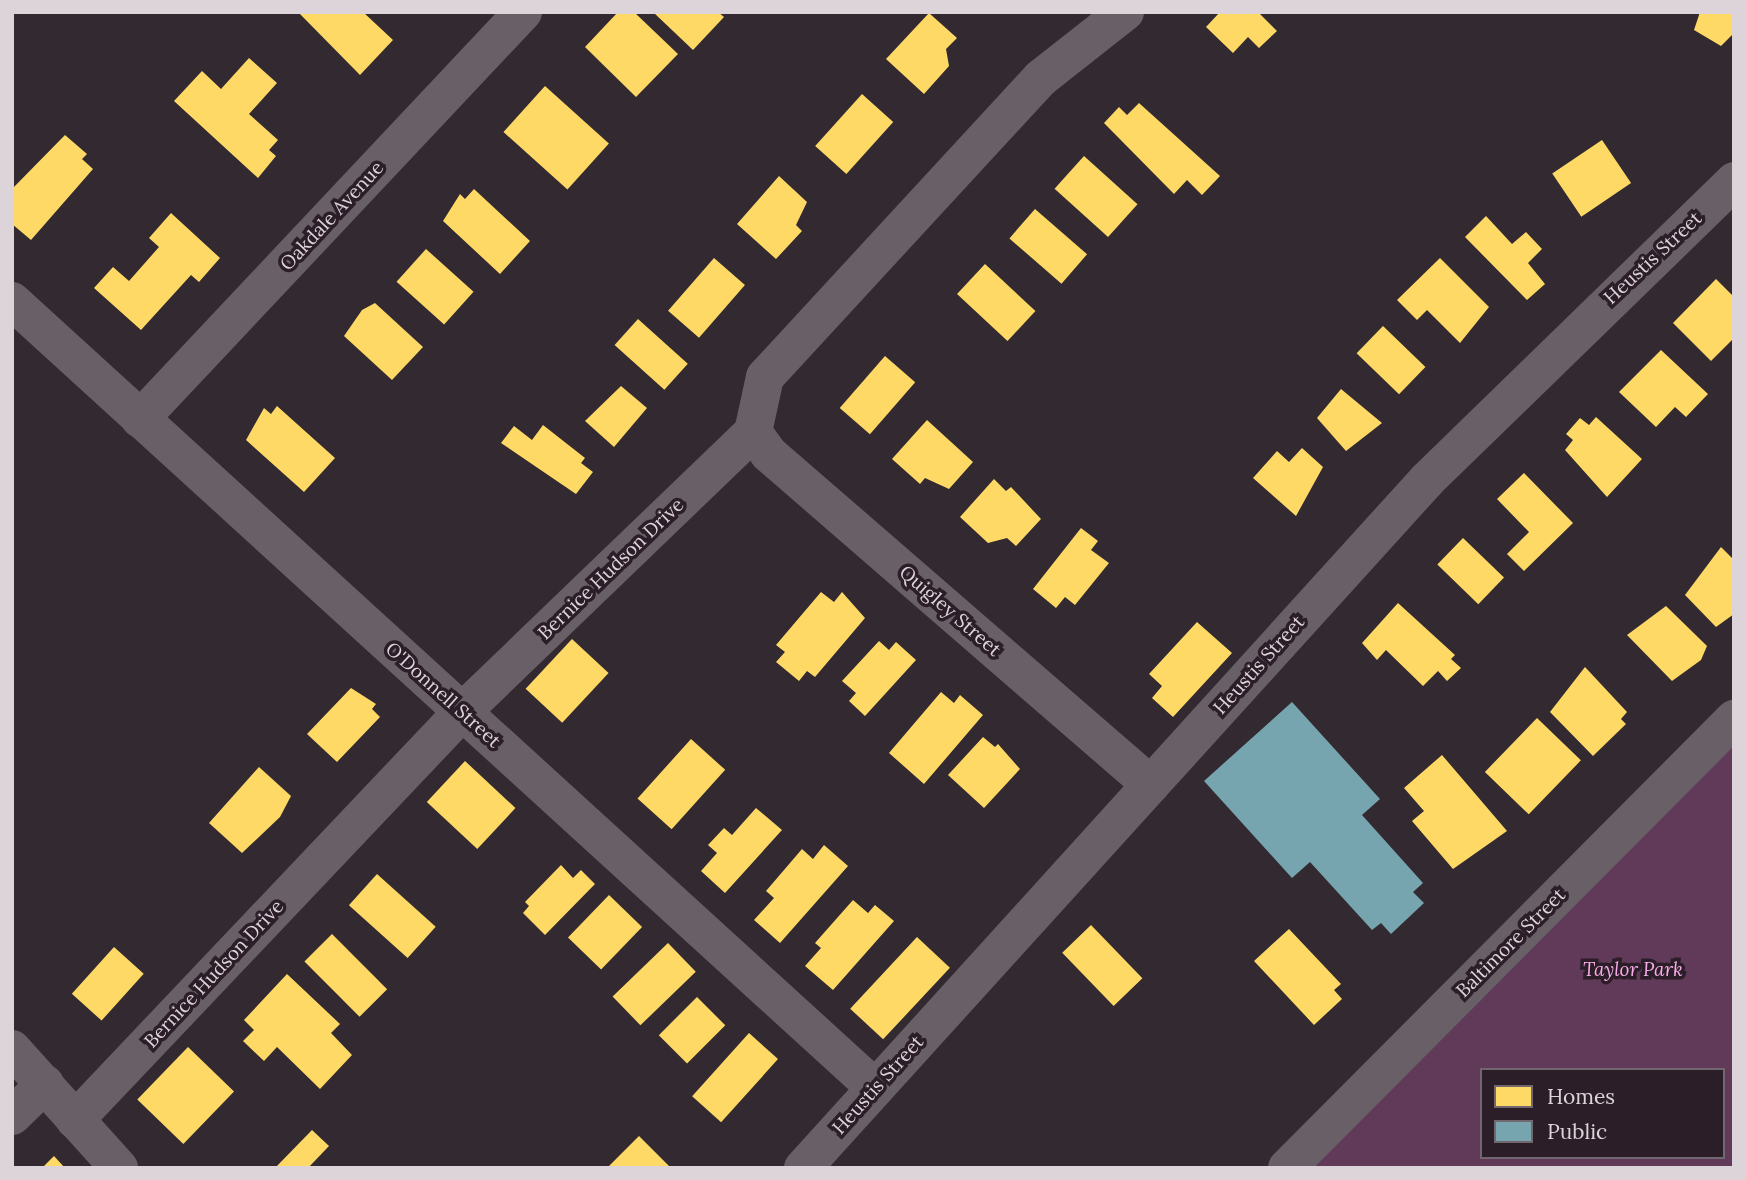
<!DOCTYPE html>
<style>
body{margin:0}
#map{position:relative;width:1746px;height:1180px;overflow:hidden;background:#322a30;font-family:Lora,serif}
div>[style]{position:absolute}
.green>*{inset:0;background:#603a58}
.homes>*{inset:0;background:#ffd966;transform-origin:0 0}
.public>*{inset:0;background:#76a5af}
.minor>*{height:38px;margin:-19px;padding:0 19px;transform-origin:19px;border-radius:19px;background:#686066}
span{translate:-50% -50%;white-space:nowrap;text-align:center;line-height:1.15;-webkit-text-stroke:7px #2b1e28;paint-order:stroke}
.street-label{font-size:19px;color:#ddd4da}
.park-label{font-size:19px;color:#f8abe7;font-style:italic}
.frame{position:absolute;inset:0;border:14px solid #ddd4da;pointer-events:none}
.legend{position:absolute;left:1480px;top:1068px;width:245px;height:91px;box-sizing:border-box;background:#2b1e28;border:2px solid #72676f;margin:0;padding:9px 12px;list-style:none;font-size:21px;color:#ddd4da}
.legend li{display:flex;align-items:center;gap:14px;height:35px}
.legend b{width:35px;border:2px solid #72676f}
</style>
<div id="map">
<div class="green">
<div style="clip-path:polygon(evenodd,1734px 719px,1734px 1168px,1304px 1168px,1734px 719px,1482px 1070px,1723px 1070px,1723px 1157px,1482px 1157px,1482px 1070px)"></div>
</div>
<div class="homes">
<div style="clip-path:polygon(298px 12px,363px 12px,393px 40px,360px 75px)"></div>
<div style="clip-path:polygon(618px 12px,634px 12px,678px 54px,636px 97px,585px 47px)"></div>
<div style="clip-path:polygon(653px 12px,718px 12px,724px 17px,693px 50px)"></div>
<div style="clip-path:polygon(1220px 12px,1258px 12px,1277px 31px,1259px 48px,1248px 37px,1233px 53px,1206px 27px)"></div>
<div style="clip-path:polygon(1700px 12px,1734px 12px,1734px 33px,1721px 46px,1694px 30px)"></div>
<div style="clip-path:polygon(929px 13px,957px 38px,946px 49px,949px 66px,924px 94px,886px 59px)"></div>
<div style="clip-path:polygon(249px 58px,277px 83px,249px 114px,278px 140px,269px 150px,276px 156px,258px 178px,174px 101px,202px 71px,221px 89px)"></div>
<div style="left:545px;top:86px;width:86px;height:62px;rotate:42deg"></div>
<div style="left:862px;top:94px;width:42px;height:70px;rotate:42deg"></div>
<div style="clip-path:polygon(1139px 103px,1220px 176px,1202px 195px,1187px 180px,1174px 194px,1104px 123px,1119px 107px,1127px 115px)"></div>
<div style="clip-path:polygon(65px 135px,87px 154px,82px 159px,93px 169px,31px 240px,12px 224px,12px 189px)"></div>
<div style="left:1602px;top:140px;width:52px;height:60px;rotate:56deg"></div>
<div style="left:1084px;top:156px;width:72px;height:44px;rotate:42deg"></div>
<div style="clip-path:polygon(779px 176px,807px 202px,796px 225px,802px 231px,776px 259px,737px 224px)"></div>
<div style="clip-path:polygon(474px 189px,530px 241px,500px 274px,443px 221px,460px 194px,465px 199px)"></div>
<div style="left:1035px;top:209px;width:69px;height:39px;rotate:41deg"></div>
<div style="clip-path:polygon(171px 213px,220px 258px,199px 282px,191px 275px,141px 330px,94px 288px,113px 267px,129px 281px,159px 247px,149px 238px)"></div>
<div style="clip-path:polygon(1486px 216px,1512px 244px,1526px 232px,1542px 249px,1528px 263px,1545px 284px,1527px 300px,1465px 237px)"></div>
<div style="left:426px;top:249px;width:64px;height:44px;rotate:42deg"></div>
<div style="left:714px;top:258px;width:41px;height:70px;rotate:41deg"></div>
<div style="clip-path:polygon(1440px 258px,1489px 307px,1460px 343px,1427px 310px,1417px 320px,1397px 300px)"></div>
<div style="left:985px;top:264px;width:69px;height:41px;rotate:43deg"></div>
<div style="clip-path:polygon(1716px 279px,1734px 297px,1734px 338px,1711px 361px,1673px 323px)"></div>
<div style="clip-path:polygon(375px 303px,423px 347px,392px 380px,344px 336px,362px 310px)"></div>
<div style="left:638px;top:319px;width:67px;height:35px;rotate:42deg"></div>
<div style="left:1383px;top:326px;width:59px;height:38px;rotate:44deg"></div>
<div style="clip-path:polygon(1661px 350px,1708px 394px,1686px 417px,1675px 407px,1656px 427px,1619px 392px)"></div>
<div style="left:885px;top:356px;width:40px;height:69px;rotate:41deg"></div>
<div style="clip-path:polygon(621px 386px,647px 408px,614px 447px,585px 421px)"></div>
<div style="clip-path:polygon(1341px 389px,1382px 423px,1346px 451px,1317px 418px)"></div>
<div style="clip-path:polygon(277px 406px,335px 458px,304px 492px,246px 440px,264px 408px,271px 414px)"></div>
<div style="clip-path:polygon(1596px 417px,1642px 459px,1607px 497px,1565px 450px,1573px 440px,1566px 434px,1580px 418px,1589px 425px)"></div>
<div style="clip-path:polygon(927px 420px,973px 462px,949px 489px,925px 478px,920px 484px,892px 459px)"></div>
<div style="clip-path:polygon(543px 425px,585px 458px,581px 463px,593px 472px,576px 494px,501px 443px,514px 426px,532px 440px)"></div>
<div style="clip-path:polygon(1302px 448px,1323px 467px,1296px 516px,1253px 478px,1277px 451px,1289px 462px)"></div>
<div style="clip-path:polygon(1524px 473px,1573px 523px,1524px 571px,1507px 554px,1529px 532px,1497px 499px)"></div>
<div style="clip-path:polygon(994px 479px,1006px 491px,1011px 487px,1041px 519px,1016px 546px,1007px 538px,988px 543px,960px 517px)"></div>
<div style="clip-path:polygon(1081px 528px,1098px 541px,1091px 550px,1109px 563px,1075px 605px,1065px 597px,1056px 608px,1033px 589px)"></div>
<div style="left:1463px;top:538px;width:57px;height:37px;rotate:44deg"></div>
<div style="clip-path:polygon(1721px 547px,1734px 560px,1734px 614px,1716px 627px,1685px 595px)"></div>
<div style="clip-path:polygon(821px 592px,834px 602px,842px 592px,865px 618px,815px 677px,807px 671px,799px 681px,776px 662px,785px 652px,776px 645px)"></div>
<div style="clip-path:polygon(1398px 603px,1455px 655px,1451px 659px,1461px 668px,1447px 681px,1438px 671px,1423px 686px,1386px 650px,1377px 660px,1362px 643px)"></div>
<div style="clip-path:polygon(1666px 606px,1707px 646px,1701px 660px,1672px 681px,1627px 635px)"></div>
<div style="clip-path:polygon(1197px 622px,1232px 653px,1173px 717px,1152px 698px,1162px 686px,1149px 674px)"></div>
<div style="left:572px;top:639px;width:50px;height:68px;rotate:43deg"></div>
<div style="clip-path:polygon(879px 641px,889px 650px,896px 642px,916px 660px,865px 716px,849px 701px,856px 693px,842px 681px)"></div>
<div style="clip-path:polygon(1585px 667px,1627px 712px,1621px 719px,1626px 724px,1593px 756px,1550px 712px)"></div>
<div style="clip-path:polygon(351px 688px,376px 704px,372px 709px,380px 717px,337px 762px,307px 734px)"></div>
<div style="clip-path:polygon(941px 692px,954px 703px,960px 695px,983px 715px,924px 784px,889px 753px)"></div>
<div style="left:1537px;top:718px;width:61px;height:75px;rotate:44deg"></div>
<div style="clip-path:polygon(983px 737px,995px 747px,998px 744px,1020px 769px,984px 808px,948px 775px)"></div>
<div style="left:691px;top:739px;width:46px;height:80px;rotate:42deg"></div>
<div style="clip-path:polygon(1442px 755px,1507px 831px,1453px 869px,1412px 821px,1424px 811px,1404px 788px)"></div>
<div style="left:465px;top:761px;width:69px;height:56px;rotate:43deg"></div>
<div style="clip-path:polygon(259px 767px,291px 796px,280px 817px,242px 853px,209px 823px)"></div>
<div style="clip-path:polygon(756px 808px,782px 830px,725px 893px,701px 871px,717px 853px,708px 845px,724px 828px,732px 835px)"></div>
<div style="clip-path:polygon(824px 845px,848px 866px,780px 943px,754px 920px,774px 898px,766px 891px,802px 849px,813px 859px)"></div>
<div style="clip-path:polygon(561px 865px,573px 878px,581px 870px,595px 884px,545px 935px,523px 913px,529px 906px,525px 902px)"></div>
<div style="left:377px;top:874px;width:79px;height:42px;rotate:42deg"></div>
<div style="left:609px;top:895px;width:46px;height:59px;rotate:44deg"></div>
<div style="clip-path:polygon(853px 900px,868px 913px,875px 905px,894px 921px,833px 990px,805px 966px,821px 948px,815px 943px)"></div>
<div style="left:1091px;top:925px;width:74px;height:40px;rotate:46deg"></div>
<div style="clip-path:polygon(1289px 929px,1341px 984px,1334px 990px,1342px 999px,1314px 1025px,1254px 961px)"></div>
<div style="left:332px;top:934px;width:78px;height:39px;rotate:45deg"></div>
<div style="left:917px;top:937px;width:45px;height:98px;rotate:43deg"></div>
<div style="left:668px;top:943px;width:40px;height:77px;rotate:46deg"></div>
<div style="left:114px;top:947px;width:40px;height:63px;rotate:42deg"></div>
<div style="clip-path:polygon(287px 974px,340px 1024px,331px 1033px,352px 1055px,320px 1089px,277px 1047px,264px 1061px,243px 1041px,254px 1030px,244px 1020px)"></div>
<div style="left:697px;top:997px;width:40px;height:54px;rotate:45deg"></div>
<div style="left:749px;top:1033px;width:39px;height:85px;rotate:42deg"></div>
<div style="left:188px;top:1047px;width:64px;height:73px;rotate:44deg"></div>
<div style="clip-path:polygon(312px 1130px,329px 1146px,308px 1168px,275px 1168px)"></div>
<div style="clip-path:polygon(639px 1136px,671px 1168px,607px 1168px)"></div>
<div style="clip-path:polygon(54px 1156px,65px 1168px,42px 1168px)"></div>
</div>
<div class="public">
<div style="clip-path:polygon(1292px 702px,1380px 799px,1362px 815px,1423px 883px,1413px 892px,1424px 903px,1391px 934px,1381px 923px,1372px 930px,1310px 862px,1292px 878px,1204px 781px)"></div>
</div>
<div class="minor">
<div style="left:12px;top:301px;width:1168px;rotate:42.36deg"></div>
<div style="left:140px;top:419px;width:559px;rotate:-46.74deg"></div>
<div style="left:753px;top:432px;width:27px;rotate:54deg"></div>
<div style="left:769px;top:454px;width:505px;rotate:40.91deg"></div>
<div style="left:12px;top:1049px;width:160px;rotate:48deg"></div>
<div style="left:12px;top:1116px;width:46px;rotate:-44.1deg"></div>
<div style="left:75px;top:1120px;width:562px;rotate:-46.51deg"></div>
<div style="left:462px;top:712px;width:404px;rotate:-43.9deg"></div>
<div style="left:753px;top:432px;width:56px;rotate:-77.7deg"></div>
<div style="left:765px;top:377px;width:407px;rotate:-47.3deg"></div>
<div style="left:1041px;top:78px;width:107px;rotate:-38.2deg"></div>
<div style="left:803px;top:1168px;width:929px;rotate:-47.79deg"></div>
<div style="left:1427px;top:480px;width:429px;rotate:-44.2deg"></div>
<div style="left:1287px;top:1168px;width:634px;rotate:-45.13deg"></div>
</div>
<div class="street-label">
<span style="left:332px;top:216px;rotate:-47deg">Oakdale Avenue</span>
<span style="left:1653px;top:258px;rotate:-43deg">Heustis Street</span>
<span style="left:611px;top:569px;rotate:-44deg">Bernice Hudson Drive</span>
<span style="left:950px;top:611px;rotate:41deg">Quigley Street</span>
<span style="left:1259px;top:665px;rotate:-48deg">Heustis Street</span>
<span style="left:443px;top:695px;rotate:42deg">O'Donnell Street</span>
<span style="left:1511px;top:943px;rotate:-45deg">Baltimore Street</span>
<span style="left:214px;top:974px;rotate:-47deg">Bernice Hudson Drive</span>
<span style="left:878px;top:1085px;rotate:-48deg">Heustis Street</span>
</div>
<div class="park-label">
<span style="left:1633px;top:970px">Taylor Park</span>
</div>
<div class="frame"></div>
<ul class="legend">
<li><b style="height:19px;background:#ffd966"></b>Homes</li>
<li><b style="height:19px;background:#76a5af"></b>Public</li>
</ul>
</div>
